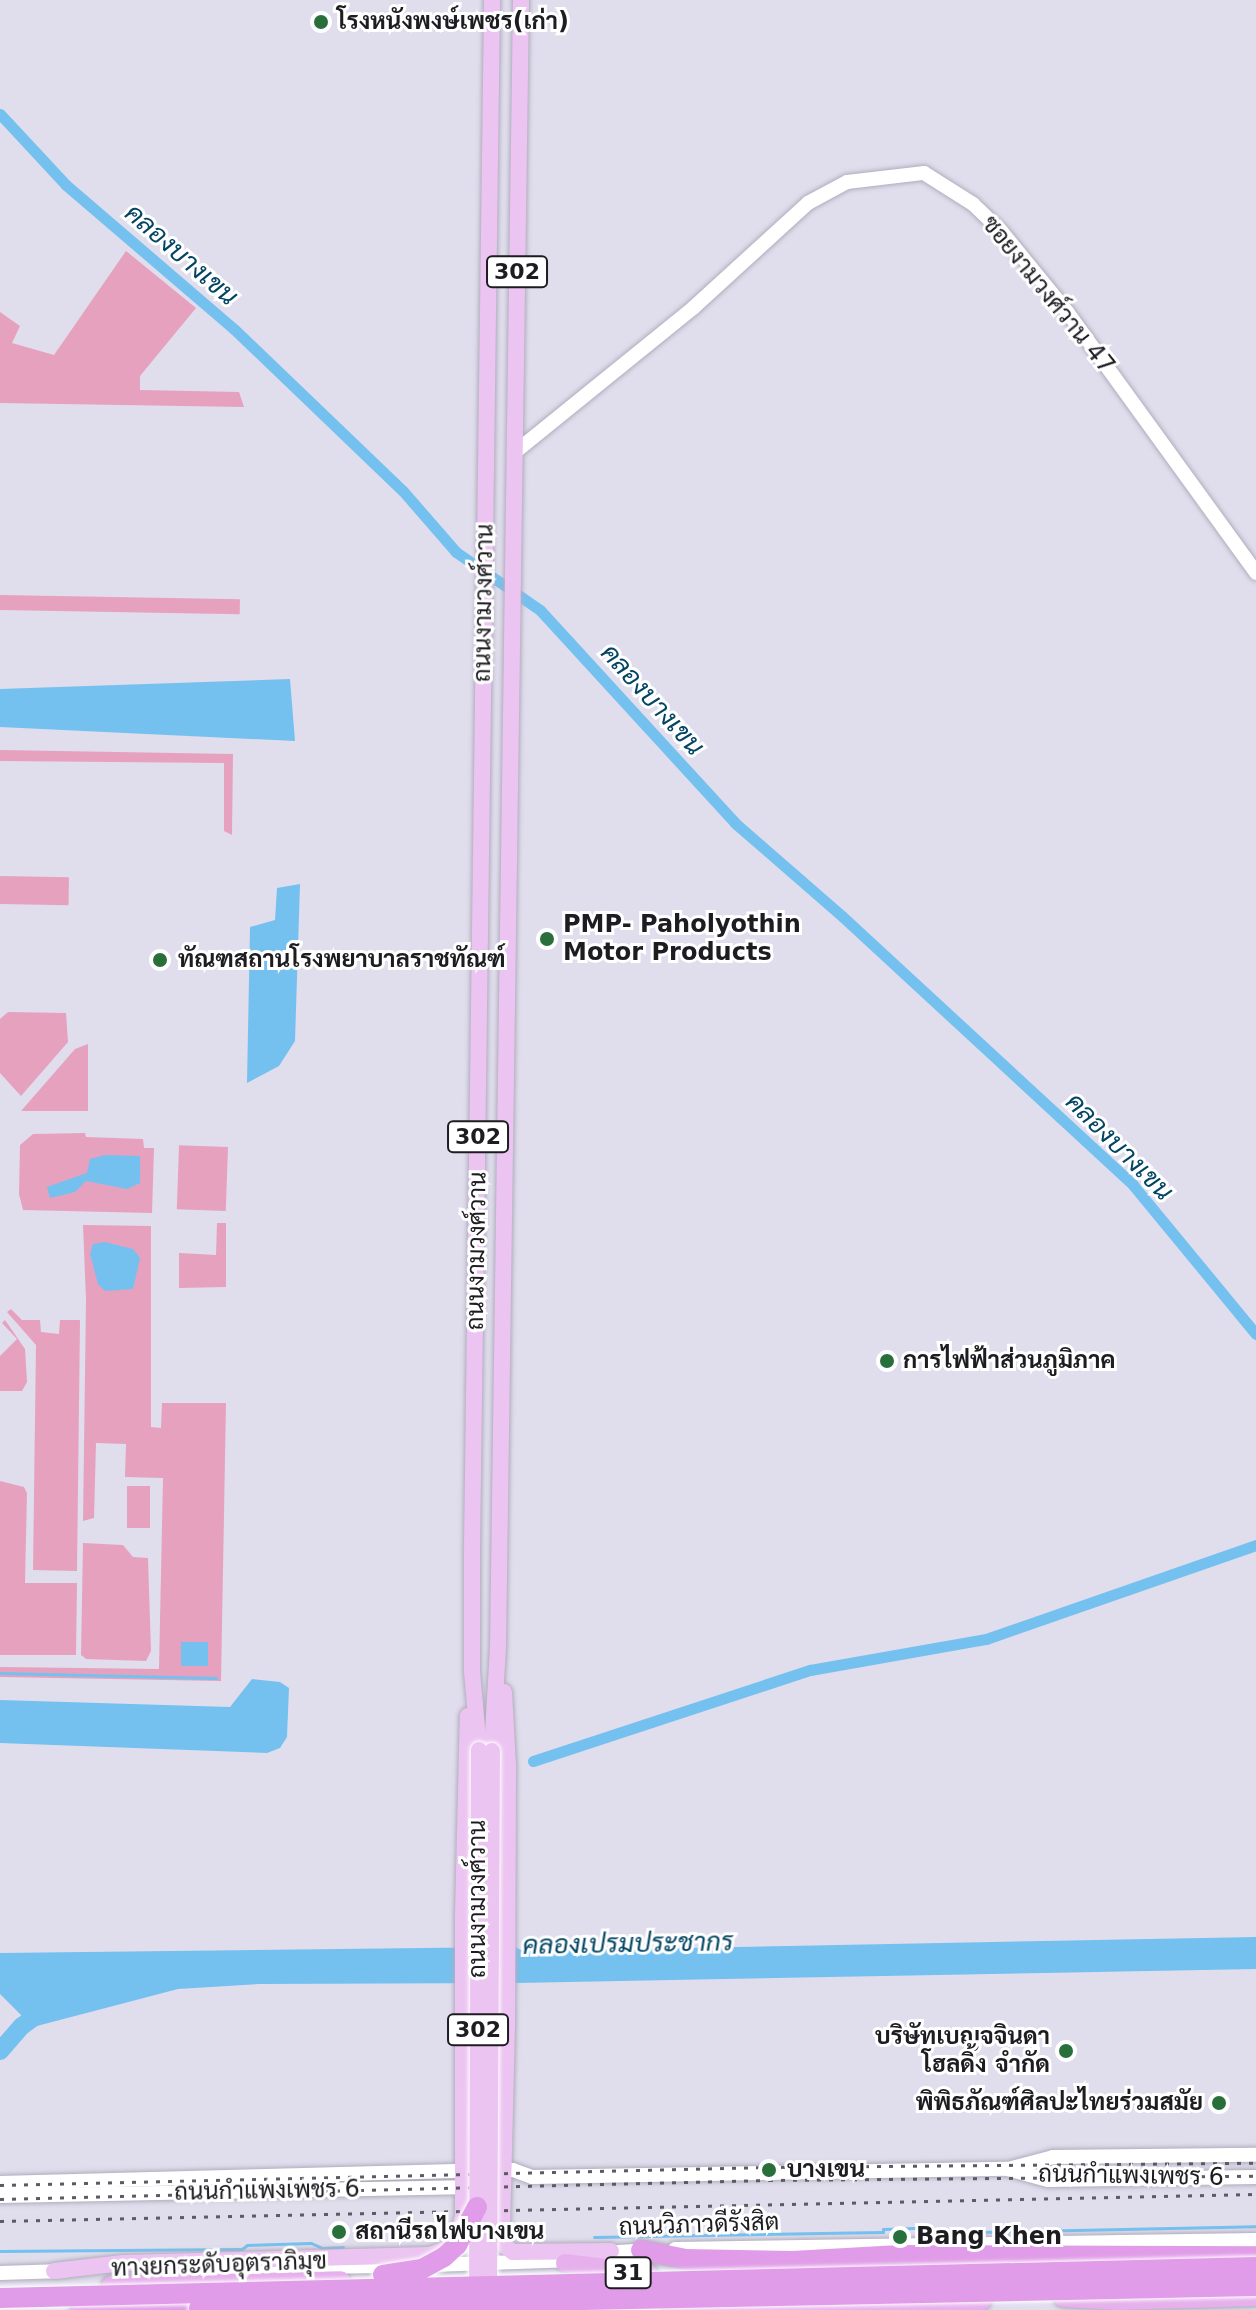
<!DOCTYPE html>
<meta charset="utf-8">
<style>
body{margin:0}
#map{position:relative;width:1256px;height:2310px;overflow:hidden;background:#e0dded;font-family:"DejaVu Sans",Sarabun,sans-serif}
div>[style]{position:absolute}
.green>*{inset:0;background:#e6a1bf;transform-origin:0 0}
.water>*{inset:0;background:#74c1ef;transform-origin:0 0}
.stream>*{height:3px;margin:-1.5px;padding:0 1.5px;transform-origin:1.5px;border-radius:1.5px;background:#74c1ef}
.canal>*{height:11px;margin:-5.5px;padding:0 5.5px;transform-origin:5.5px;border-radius:5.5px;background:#74c1ef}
.river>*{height:18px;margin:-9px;padding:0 9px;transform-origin:9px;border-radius:9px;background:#74c1ef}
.roads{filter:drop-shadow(0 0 2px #b0adbc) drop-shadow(0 0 2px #b0adbc)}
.tertiary>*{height:14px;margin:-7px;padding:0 7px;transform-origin:7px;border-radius:7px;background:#fff}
.secondary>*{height:14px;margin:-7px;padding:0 7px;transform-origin:7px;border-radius:7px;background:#fff}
.primary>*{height:16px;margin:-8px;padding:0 8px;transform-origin:8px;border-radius:8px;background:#ecc4f1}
.trunk>*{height:18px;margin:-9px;padding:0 9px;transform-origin:9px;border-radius:9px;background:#e6b0ec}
.motorway>*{height:20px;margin:-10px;padding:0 10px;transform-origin:10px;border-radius:10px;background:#e09ce8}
.rail>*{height:3px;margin-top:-1.5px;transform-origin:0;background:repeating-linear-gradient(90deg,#5c5a63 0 4px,transparent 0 12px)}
.bridges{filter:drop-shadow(0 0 2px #fff) drop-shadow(0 0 2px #fff)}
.primary-bridge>*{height:16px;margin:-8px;padding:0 8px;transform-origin:8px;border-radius:8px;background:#ecc4f1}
.motorway-bridge>*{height:20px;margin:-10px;padding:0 10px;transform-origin:10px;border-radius:10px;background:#e09ce8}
.dots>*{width:22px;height:22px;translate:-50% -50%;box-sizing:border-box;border:4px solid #fff;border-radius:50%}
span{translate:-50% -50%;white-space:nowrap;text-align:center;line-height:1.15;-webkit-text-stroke:6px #fff;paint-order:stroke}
.shield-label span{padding:2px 6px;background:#fff;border:2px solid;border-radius:6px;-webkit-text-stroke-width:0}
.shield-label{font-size:22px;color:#1d1c21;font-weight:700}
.poi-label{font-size:24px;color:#1d1c21;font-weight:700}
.left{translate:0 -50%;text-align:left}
.right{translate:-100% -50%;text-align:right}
.street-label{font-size:24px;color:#1d1c21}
.water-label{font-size:26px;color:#024563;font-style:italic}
</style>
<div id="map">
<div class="green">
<div style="clip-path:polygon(126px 251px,196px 308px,140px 376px,140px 390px,239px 392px,244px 407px,0 403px,0 312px,20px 326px,12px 343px,54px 355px)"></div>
<div style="left:0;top:595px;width:240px;height:15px;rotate:1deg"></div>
<div style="clip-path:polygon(0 750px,233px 754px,232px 835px,224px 831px,224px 763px,0 761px)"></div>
<div style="left:0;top:876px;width:69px;height:28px;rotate:1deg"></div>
<div style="clip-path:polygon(8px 1012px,66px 1013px,68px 1042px,21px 1096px,0 1073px,0 1019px)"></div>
<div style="clip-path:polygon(88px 1044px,88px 1111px,21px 1111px,75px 1049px)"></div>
<div style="clip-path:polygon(85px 1133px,86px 1137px,143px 1139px,144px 1148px,154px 1148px,152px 1213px,23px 1210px,19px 1194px,20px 1145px,33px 1134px)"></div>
<div style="left:228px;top:1147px;width:64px;height:49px;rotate:92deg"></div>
<div style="clip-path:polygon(217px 1223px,226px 1223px,226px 1287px,179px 1288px,179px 1253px,216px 1255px)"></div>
<div style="clip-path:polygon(83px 1225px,151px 1226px,151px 1427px,161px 1428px,162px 1403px,226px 1403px,221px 1681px,0 1677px,0 1667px,159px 1669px,163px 1478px,125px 1477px,126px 1444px,96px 1443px,94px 1518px,83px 1521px,86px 1299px)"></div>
<div style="clip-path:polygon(11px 1309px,22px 1320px,40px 1320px,41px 1332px,59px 1334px,60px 1320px,80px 1320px,77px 1571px,33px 1570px,36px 1345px,7px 1312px)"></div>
<div style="clip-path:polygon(5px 1320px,25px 1349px,27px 1382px,22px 1391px,0 1391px,0 1356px,17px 1339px,2px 1323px)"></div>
<div style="clip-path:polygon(0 1481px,24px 1487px,27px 1493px,25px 1583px,77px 1583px,76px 1655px,0 1655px)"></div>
<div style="left:127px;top:1486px;width:23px;height:42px"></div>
<div style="clip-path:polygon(83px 1543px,123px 1545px,133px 1557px,148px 1558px,151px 1651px,146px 1661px,86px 1659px,81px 1655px)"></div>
</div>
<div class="water">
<div style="clip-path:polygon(290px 679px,295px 741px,0 727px,0 689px)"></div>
<div style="clip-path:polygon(300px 884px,295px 1041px,279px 1066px,247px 1083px,250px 927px,275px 920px,277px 888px)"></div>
<div style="clip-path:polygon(105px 1155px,140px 1156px,140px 1183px,127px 1189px,86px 1181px,75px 1192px,50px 1198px,47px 1187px,87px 1173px,90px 1159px)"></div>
<div style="clip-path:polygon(105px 1242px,133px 1249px,140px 1258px,133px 1289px,105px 1291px,98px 1284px,90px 1254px,93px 1244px)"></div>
<div style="left:208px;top:1642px;width:24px;height:27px;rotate:90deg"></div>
<div style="clip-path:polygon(252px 1679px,280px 1682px,289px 1688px,287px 1737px,280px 1748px,267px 1753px,0 1743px,0 1700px,230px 1707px)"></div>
<div style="clip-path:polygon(1256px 1937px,1256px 1969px,516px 1983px,259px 1984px,178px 1989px,33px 2027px,0 1994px,0 1953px,515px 1947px,523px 1951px)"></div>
</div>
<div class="stream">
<div style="left:0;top:1673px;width:216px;rotate:1.3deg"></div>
<div style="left:594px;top:2237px;width:289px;rotate:-1deg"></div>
<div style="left:883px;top:2232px;width:3px;rotate:-90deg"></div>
<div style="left:883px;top:2229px;width:38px;rotate:-2deg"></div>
<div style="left:921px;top:2228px;width:9px;rotate:32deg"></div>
<div style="left:929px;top:2233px;width:327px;rotate:-1.2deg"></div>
<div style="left:0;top:2251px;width:242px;rotate:-0.5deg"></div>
<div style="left:242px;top:2249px;width:6px;rotate:-39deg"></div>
<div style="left:247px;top:2245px;width:64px;rotate:-1.8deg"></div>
<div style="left:311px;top:2243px;width:12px;rotate:24deg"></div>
<div style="left:322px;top:2248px;width:21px;rotate:-3deg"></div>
</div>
<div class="canal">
<div style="left:0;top:114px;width:97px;rotate:47.1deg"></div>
<div style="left:66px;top:185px;width:221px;rotate:40.6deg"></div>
<div style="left:234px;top:329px;width:234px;rotate:43.8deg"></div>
<div style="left:403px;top:491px;width:81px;rotate:49deg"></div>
<div style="left:456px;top:552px;width:102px;rotate:34.6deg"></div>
<div style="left:540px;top:610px;width:289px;rotate:47.5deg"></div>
<div style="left:735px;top:823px;width:143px;rotate:41deg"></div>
<div style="left:843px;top:917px;width:395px;rotate:42.7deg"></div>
<div style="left:1133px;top:1185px;width:193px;rotate:50.5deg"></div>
<div style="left:533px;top:1761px;width:292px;rotate:-18.2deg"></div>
<div style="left:810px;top:1670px;width:179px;rotate:-10deg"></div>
<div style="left:986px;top:1639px;width:286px;rotate:-19.2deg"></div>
</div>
<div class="river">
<div style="left:0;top:2051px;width:33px;rotate:-49deg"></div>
<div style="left:22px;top:2026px;width:29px;rotate:-36deg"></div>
</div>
<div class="roads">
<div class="tertiary">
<div style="left:514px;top:453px;width:230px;rotate:-39deg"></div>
<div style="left:693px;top:308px;width:156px;rotate:-42.4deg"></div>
<div style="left:808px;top:203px;width:44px;rotate:-28.3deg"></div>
<div style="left:847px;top:182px;width:78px;rotate:-6.7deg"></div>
<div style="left:924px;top:173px;width:58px;rotate:32.3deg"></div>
<div style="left:973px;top:204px;width:40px;rotate:44deg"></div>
<div style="left:1002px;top:232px;width:104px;rotate:50.8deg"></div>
<div style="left:1068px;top:313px;width:321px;rotate:54.1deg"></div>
<div style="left:1008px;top:2169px;width:47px;rotate:-14.9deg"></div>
<div style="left:1053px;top:2157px;width:203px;rotate:-0.6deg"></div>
<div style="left:495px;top:2170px;width:18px"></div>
<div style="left:513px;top:2170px;width:20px;rotate:20deg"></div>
<div style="left:532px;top:2177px;width:475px;rotate:-1deg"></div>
<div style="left:1007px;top:2169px;width:42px;rotate:15deg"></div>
<div style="left:1048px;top:2180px;width:208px;rotate:-0.8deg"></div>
<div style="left:0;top:2183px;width:474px;rotate:-1.5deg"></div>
<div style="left:0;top:2196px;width:474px;rotate:-1.1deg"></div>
</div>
<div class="secondary">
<div style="left:675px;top:2249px;width:581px;rotate:-0.89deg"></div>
<div style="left:603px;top:2253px;width:47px;rotate:-3.7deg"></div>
<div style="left:432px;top:2265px;width:143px;rotate:-2deg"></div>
<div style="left:196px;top:2269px;width:200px;rotate:-0.9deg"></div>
<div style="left:0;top:2273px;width:64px;rotate:-1.8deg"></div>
</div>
<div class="primary">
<div style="left:504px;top:1692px;width:74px;rotate:86.9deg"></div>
<div style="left:508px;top:1766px;width:260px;rotate:90.2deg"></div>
<div style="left:507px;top:2026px;width:210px;rotate:91.4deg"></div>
<div style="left:502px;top:2236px;width:10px;rotate:73deg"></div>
<div style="left:505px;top:2246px;width:10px;rotate:37deg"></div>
<div style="left:513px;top:2252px;width:98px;rotate:-0.6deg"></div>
<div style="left:479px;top:1750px;width:79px;rotate:-95.1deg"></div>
<div style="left:472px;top:1671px;width:120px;rotate:-90deg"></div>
<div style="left:472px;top:1551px;width:1551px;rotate:-89.26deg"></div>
<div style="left:492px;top:1751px;width:104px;rotate:-86.7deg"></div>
<div style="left:498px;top:1647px;width:1647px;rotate:-89.2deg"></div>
<div style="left:459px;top:2232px;width:16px;rotate:-76deg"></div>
<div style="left:463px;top:2216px;width:302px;rotate:-90deg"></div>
<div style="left:463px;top:1914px;width:198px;rotate:-88.6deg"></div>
<div style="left:54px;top:2271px;width:69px;rotate:-6.6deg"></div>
<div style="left:123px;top:2263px;width:306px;rotate:-1.5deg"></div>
<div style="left:429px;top:2255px;width:16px;rotate:-18deg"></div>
</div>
<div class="trunk">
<div style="left:565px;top:2263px;width:84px;rotate:6.9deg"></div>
<div style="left:111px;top:2285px;width:230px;rotate:-1.2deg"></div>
<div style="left:1063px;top:2298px;width:55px;rotate:3.1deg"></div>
<div style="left:1118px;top:2301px;width:138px;rotate:-1.7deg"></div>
<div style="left:672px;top:2308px;width:180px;rotate:-0.3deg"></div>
<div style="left:852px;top:2307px;width:130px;rotate:-2.6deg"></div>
</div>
<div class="motorway">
<div style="left:641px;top:2250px;width:46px;rotate:11.3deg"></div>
<div style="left:686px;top:2259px;width:106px;rotate:1.1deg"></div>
<div style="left:792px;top:2261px;width:108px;rotate:-3.2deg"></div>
<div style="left:900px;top:2255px;width:356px;rotate:0.2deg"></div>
<div style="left:80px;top:2310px;width:119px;rotate:-1deg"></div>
</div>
</div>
<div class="rail">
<div style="left:0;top:2185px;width:769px;rotate:-1.34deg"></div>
<div style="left:769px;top:2167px;width:487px;rotate:-0.5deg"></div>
<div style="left:0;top:2199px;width:769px;rotate:-1.42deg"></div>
<div style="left:769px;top:2180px;width:487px;rotate:-0.5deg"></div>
<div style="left:0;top:2221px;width:1256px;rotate:-1.23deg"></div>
</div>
<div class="bridges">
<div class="primary-bridge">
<div style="left:477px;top:2296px;width:546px;rotate:-89.79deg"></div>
<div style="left:489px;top:2297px;width:546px;rotate:-89.69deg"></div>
</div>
<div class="motorway-bridge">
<div style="left:383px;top:2275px;width:39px;rotate:-9deg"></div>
<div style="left:422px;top:2269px;width:25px;rotate:-29deg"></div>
<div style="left:444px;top:2257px;width:18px;rotate:-43deg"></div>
<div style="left:457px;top:2245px;width:43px;rotate:-62.2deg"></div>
<div style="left:0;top:2298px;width:1256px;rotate:-1.41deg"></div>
<div style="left:199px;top:2308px;width:1057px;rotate:-1.19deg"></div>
</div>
</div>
<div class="dots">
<div style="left:321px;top:22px;background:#286f3c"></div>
<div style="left:547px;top:939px;background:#286f3c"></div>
<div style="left:160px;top:960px;background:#286f3c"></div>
<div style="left:887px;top:1361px;background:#286f3c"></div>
<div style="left:1066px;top:2051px;background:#286f3c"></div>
<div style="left:1219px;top:2103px;background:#286f3c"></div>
<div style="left:769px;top:2170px;background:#286f3c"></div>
<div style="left:339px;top:2232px;background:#286f3c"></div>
<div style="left:900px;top:2237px;background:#286f3c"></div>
</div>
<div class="shield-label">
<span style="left:517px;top:272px">302</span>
<span style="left:478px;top:1137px">302</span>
<span style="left:478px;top:2030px">302</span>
<span style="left:628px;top:2273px">31</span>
</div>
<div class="poi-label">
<span class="left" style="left:337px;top:22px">โรงหนังพงษ์เพชร(เก่า)</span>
<span class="left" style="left:563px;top:939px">PMP- Paholyothin<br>Motor Products</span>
<span class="left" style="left:178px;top:960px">ทัณฑสถานโรงพยาบาลราชทัณฑ์</span>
<span class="left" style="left:903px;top:1361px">การไฟฟ้าส่วนภูมิภาค</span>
<span class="right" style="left:1050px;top:2051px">บริษัทเบญจจินดา<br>โฮลดิ้ง จำกัด</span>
<span class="right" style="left:1203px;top:2103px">พิพิธภัณฑ์ศิลปะไทยร่วมสมัย</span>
<span class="left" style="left:787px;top:2170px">บางเขน</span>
<span class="left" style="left:355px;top:2232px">สถานีรถไฟบางเขน</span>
<span class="left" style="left:916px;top:2237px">Bang Khen</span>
</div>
<div class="street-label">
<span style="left:1048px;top:295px;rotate:51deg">ซอยงามวงศ์วาน 47</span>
<span style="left:484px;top:603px;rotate:-89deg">ถนนงามวงศ์วาน</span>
<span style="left:477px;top:1251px;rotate:-89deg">ถนนงามวงศ์วาน</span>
<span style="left:478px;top:1899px;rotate:-90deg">ถนนงามวงศ์วาน</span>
<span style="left:1131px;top:2176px;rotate:1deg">ถนนกำแพงเพชร 6</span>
<span style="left:267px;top:2191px;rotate:-1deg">ถนนกำแพงเพชร 6</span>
<span style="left:699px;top:2225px;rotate:-2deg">ถนนวิภาวดีรังสิต</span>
<span style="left:219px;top:2265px;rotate:-2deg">ทางยกระดับอุตราภิมุข</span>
</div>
<div class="water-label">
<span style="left:181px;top:255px;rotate:41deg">คลองบางเขน</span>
<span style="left:652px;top:700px;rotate:48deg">คลองบางเขน</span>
<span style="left:1119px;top:1147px;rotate:45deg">คลองบางเขน</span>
<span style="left:628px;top:1944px;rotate:-1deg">คลองเปรมประชากร</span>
</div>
</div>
